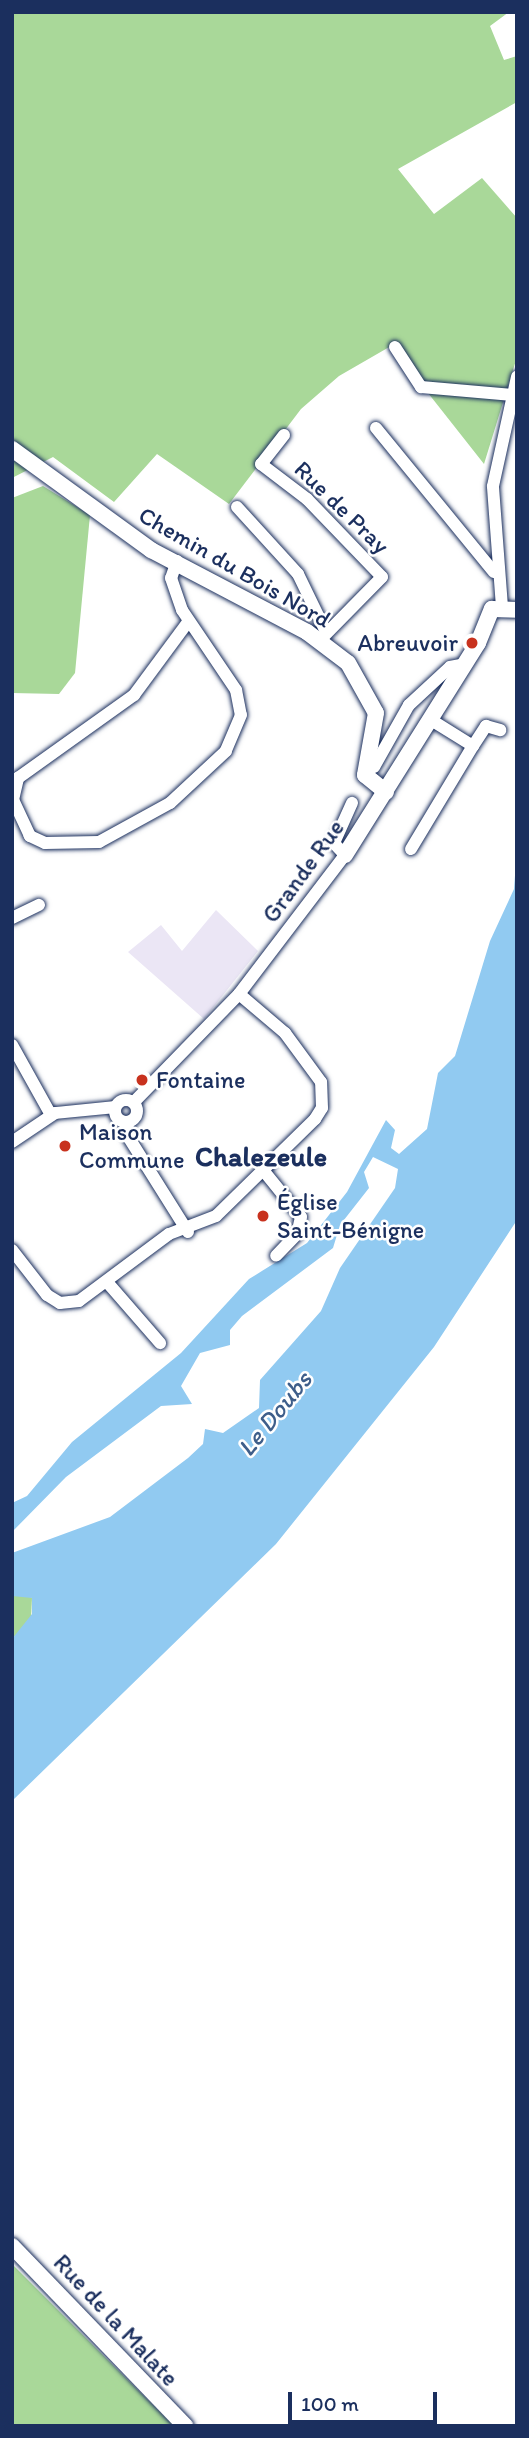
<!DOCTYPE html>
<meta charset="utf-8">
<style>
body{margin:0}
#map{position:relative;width:529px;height:2438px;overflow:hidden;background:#fff;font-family:Itim,sans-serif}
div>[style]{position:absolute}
.built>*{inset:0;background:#ebe6f5}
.green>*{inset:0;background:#a9d899}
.water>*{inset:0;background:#91caf1}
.roads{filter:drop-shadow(0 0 2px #1b2f5e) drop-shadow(0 0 2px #1b2f5e)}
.street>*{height:12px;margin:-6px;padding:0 6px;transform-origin:6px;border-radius:6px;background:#fff}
.street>.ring{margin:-6px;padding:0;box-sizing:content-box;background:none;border:12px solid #fff;border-radius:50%}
.secondary>*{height:16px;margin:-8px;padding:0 8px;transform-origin:8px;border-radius:8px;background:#fff}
.dots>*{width:19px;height:19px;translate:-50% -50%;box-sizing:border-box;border:4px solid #fff;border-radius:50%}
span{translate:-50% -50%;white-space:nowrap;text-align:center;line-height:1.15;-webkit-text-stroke:5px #fff;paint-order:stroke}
.street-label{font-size:24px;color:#1b2f5e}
.poi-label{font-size:24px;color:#1b2f5e}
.right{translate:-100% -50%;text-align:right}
.left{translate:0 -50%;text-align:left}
.water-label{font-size:26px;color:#3e5e8a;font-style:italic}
.quarter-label{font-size:28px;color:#1b2f5e;font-weight:700}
.frame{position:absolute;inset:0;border:14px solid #1b2f5e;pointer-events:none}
.scale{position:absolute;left:288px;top:2392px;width:149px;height:32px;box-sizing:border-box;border:4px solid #1b2f5e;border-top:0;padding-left:9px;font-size:21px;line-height:24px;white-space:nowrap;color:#1b2f5e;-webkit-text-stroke:5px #fff;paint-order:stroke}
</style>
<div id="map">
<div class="built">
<div style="clip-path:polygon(216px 910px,258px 951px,204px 1019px,128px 952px,161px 925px,182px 951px)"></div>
</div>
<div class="green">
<div style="clip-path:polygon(12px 12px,509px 12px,490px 26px,504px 60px,517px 56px,517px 102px,398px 169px,434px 214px,482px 178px,517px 218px,517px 357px,484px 464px,391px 346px,339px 376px,301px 409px,229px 504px,157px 454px,114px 502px,53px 457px,12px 478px)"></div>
<div style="clip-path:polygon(43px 486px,90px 515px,75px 673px,59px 694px,12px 693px,12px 498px)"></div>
<div style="clip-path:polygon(25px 1594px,32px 1598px,31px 1620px,12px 1639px,12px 1596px)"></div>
<div style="clip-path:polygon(12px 2264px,174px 2426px,12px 2426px)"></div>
</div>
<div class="water">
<div style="clip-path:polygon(517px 848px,517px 1220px,434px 1347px,276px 1544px,12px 1801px,12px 1639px,32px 1614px,32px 1598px,12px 1596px,12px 1553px,110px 1517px,188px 1458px,203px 1444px,205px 1429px,223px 1433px,259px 1408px,260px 1380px,321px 1311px,340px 1268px,395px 1188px,398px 1169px,373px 1157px,364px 1172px,369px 1188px,340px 1225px,333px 1248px,242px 1316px,230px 1330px,230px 1345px,200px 1353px,181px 1386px,192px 1404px,161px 1406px,66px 1477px,12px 1532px,12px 1503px,27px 1496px,72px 1442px,181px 1353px,249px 1279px,307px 1243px,347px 1192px,386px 1120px,395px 1130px,391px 1148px,399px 1154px,427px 1129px,438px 1073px,455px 1056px,490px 941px,514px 889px)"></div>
</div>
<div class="roads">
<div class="street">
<div style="left:395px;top:347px;width:48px;rotate:57deg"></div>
<div style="left:421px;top:387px;width:92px;rotate:5deg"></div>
<div style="left:376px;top:428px;width:186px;rotate:50.7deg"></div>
<div style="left:284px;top:435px;width:37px;rotate:128deg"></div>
<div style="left:261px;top:464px;width:58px;rotate:37.3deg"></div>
<div style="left:307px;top:499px;width:108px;rotate:46.1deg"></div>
<div style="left:382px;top:577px;width:88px;rotate:134.5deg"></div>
<div style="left:237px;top:507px;width:91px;rotate:47.7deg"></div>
<div style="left:298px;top:574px;width:64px;rotate:64.2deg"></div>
<div style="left:177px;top:561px;width:18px;rotate:109deg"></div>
<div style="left:171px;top:578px;width:34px;rotate:71deg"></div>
<div style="left:182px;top:610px;width:97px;rotate:56deg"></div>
<div style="left:236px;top:690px;width:25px;rotate:79deg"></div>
<div style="left:241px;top:715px;width:39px;rotate:113deg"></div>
<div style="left:226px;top:751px;width:76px;rotate:137.1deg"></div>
<div style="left:170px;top:803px;width:81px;rotate:151.2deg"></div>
<div style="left:99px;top:842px;width:54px;rotate:178.9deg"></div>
<div style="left:45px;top:843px;width:17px;rotate:-155deg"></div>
<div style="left:30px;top:836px;width:40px;rotate:-115deg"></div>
<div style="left:13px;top:800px;width:23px;rotate:-77deg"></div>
<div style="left:18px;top:778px;width:143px;rotate:-35.6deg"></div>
<div style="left:134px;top:695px;width:91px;rotate:-53.5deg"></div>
<div style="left:502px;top:607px;width:121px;rotate:-94.3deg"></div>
<div style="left:493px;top:486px;width:112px;rotate:-77.6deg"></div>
<div style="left:473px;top:746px;width:24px;rotate:-57deg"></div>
<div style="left:486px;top:726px;width:15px;rotate:16deg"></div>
<div style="left:374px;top:767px;width:71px;rotate:-60.6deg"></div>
<div style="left:409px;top:705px;width:56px;rotate:-42.8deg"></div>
<div style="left:450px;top:667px;width:15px;rotate:-11deg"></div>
<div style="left:411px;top:849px;width:120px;rotate:-59deg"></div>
<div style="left:473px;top:746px;width:49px;rotate:-148.2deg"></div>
<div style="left:12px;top:918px;width:30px;rotate:-26deg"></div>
<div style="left:12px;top:1045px;width:80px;rotate:60.9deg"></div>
<div class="ring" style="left:115px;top:1100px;width:10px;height:10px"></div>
<div style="left:134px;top:1102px;width:151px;rotate:-45.8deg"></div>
<div style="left:239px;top:994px;width:175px;rotate:-52.7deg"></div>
<div style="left:345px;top:855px;width:16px;rotate:-133deg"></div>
<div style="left:334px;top:843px;width:44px;rotate:-65.8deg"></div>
<div style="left:127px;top:1122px;width:16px;rotate:83deg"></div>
<div style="left:129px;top:1138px;width:111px;rotate:57.9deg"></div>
<div style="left:12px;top:1142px;width:52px;rotate:-34deg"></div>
<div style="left:55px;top:1113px;width:60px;rotate:-5.7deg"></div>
<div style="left:263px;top:1170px;width:60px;rotate:51deg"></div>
<div style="left:301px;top:1217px;width:17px;rotate:103deg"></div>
<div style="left:297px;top:1234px;width:30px;rotate:134deg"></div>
<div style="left:12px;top:1250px;width:57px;rotate:52.1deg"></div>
<div style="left:47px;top:1295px;width:15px;rotate:32deg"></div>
<div style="left:60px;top:1303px;width:19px;rotate:-6deg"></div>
<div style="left:79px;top:1301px;width:112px;rotate:-36.7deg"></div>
<div style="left:169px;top:1234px;width:50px;rotate:-21deg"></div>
<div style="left:216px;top:1216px;width:139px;rotate:-44.4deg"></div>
<div style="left:315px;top:1119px;width:13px;rotate:-58deg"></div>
<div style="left:322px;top:1108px;width:26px;rotate:-92deg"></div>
<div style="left:321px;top:1082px;width:61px;rotate:-126.3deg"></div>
<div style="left:285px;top:1033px;width:60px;rotate:-139.7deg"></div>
<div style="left:107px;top:1282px;width:81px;rotate:49deg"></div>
</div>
<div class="secondary">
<div style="left:12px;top:449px;width:172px;rotate:36deg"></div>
<div style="left:151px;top:550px;width:176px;rotate:27.7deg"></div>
<div style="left:307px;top:632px;width:51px;rotate:37.1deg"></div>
<div style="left:348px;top:663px;width:57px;rotate:60.8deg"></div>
<div style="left:376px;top:713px;width:63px;rotate:100.1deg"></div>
<div style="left:365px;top:775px;width:27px;rotate:39deg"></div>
<div style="left:345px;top:855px;width:250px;rotate:-57.9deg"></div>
<div style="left:478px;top:643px;width:37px;rotate:-68deg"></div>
<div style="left:492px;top:609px;width:25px;rotate:2deg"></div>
<div style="left:12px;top:2246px;width:250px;rotate:46.1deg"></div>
</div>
</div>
<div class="dots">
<div style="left:472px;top:643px;background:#c8321e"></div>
<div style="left:142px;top:1080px;background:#c8321e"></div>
<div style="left:65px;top:1146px;background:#c8321e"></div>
<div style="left:263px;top:1216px;background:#c8321e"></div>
</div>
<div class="street-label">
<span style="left:342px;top:507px;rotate:44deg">Rue de Pray</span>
<span style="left:235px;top:567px;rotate:30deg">Chemin du Bois Nord</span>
<span style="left:303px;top:871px;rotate:-54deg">Grande Rue</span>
<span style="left:116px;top:2320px;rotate:47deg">Rue de la Malate</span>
</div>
<div class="poi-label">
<span class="right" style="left:458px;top:643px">Abreuvoir</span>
<span class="left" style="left:156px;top:1080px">Fontaine</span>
<span class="left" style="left:79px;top:1146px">Maison<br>Commune</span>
<span class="left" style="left:277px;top:1216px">Église<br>Saint-Bénigne</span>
</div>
<div class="water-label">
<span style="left:275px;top:1414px;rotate:-51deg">Le Doubs</span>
</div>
<div class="quarter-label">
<span style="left:261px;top:1156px">Chalezeule</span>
</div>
<div class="frame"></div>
<div class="scale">100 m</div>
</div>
